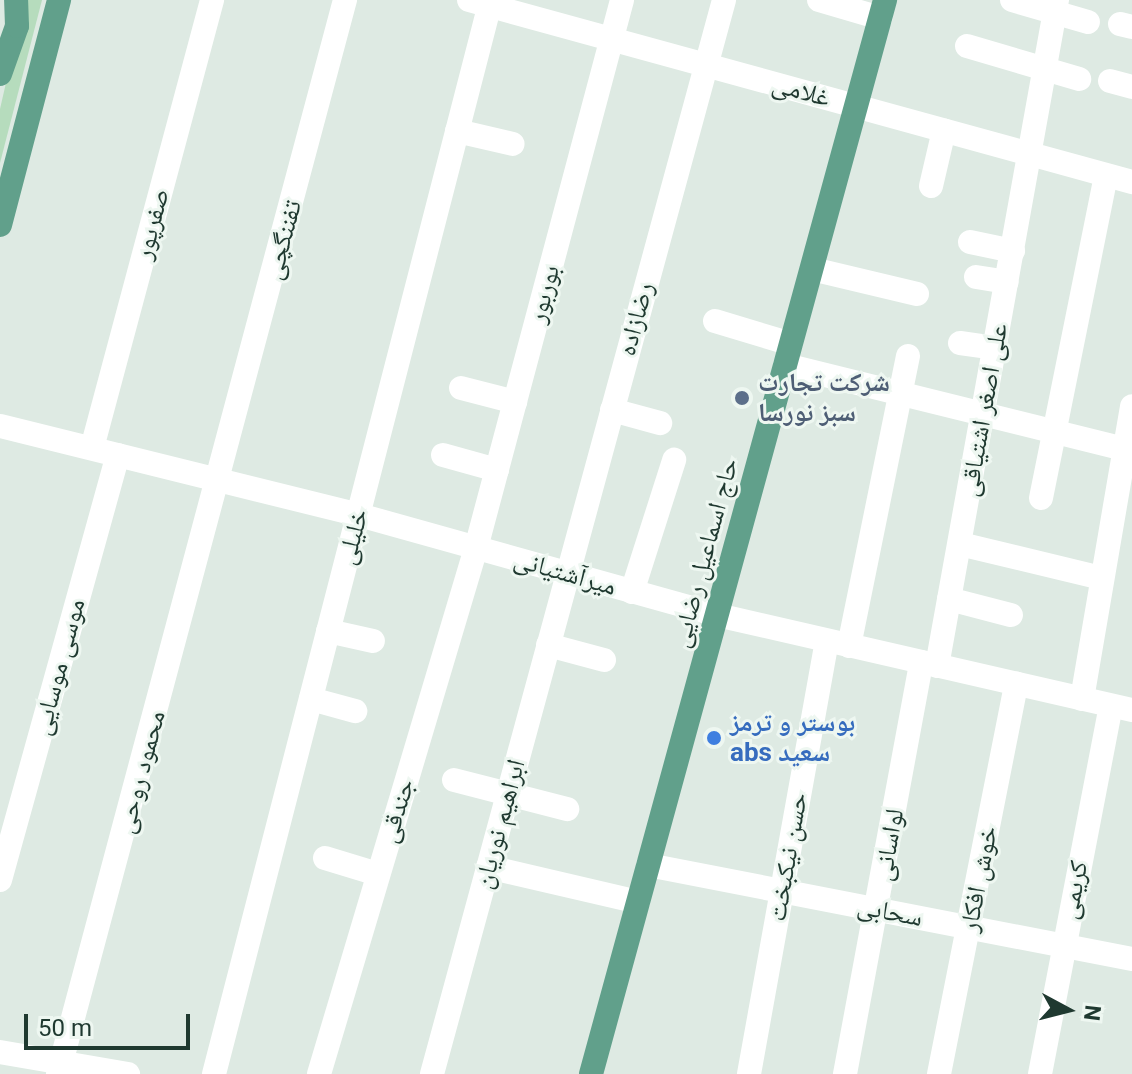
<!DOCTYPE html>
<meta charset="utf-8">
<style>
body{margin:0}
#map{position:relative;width:1132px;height:1074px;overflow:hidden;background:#deeae3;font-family:Roboto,"Noto Naskh Arabic",sans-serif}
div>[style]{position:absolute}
.green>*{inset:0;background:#b6dcbd}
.minor>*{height:24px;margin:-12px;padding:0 12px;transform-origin:12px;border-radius:12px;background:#fff}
.major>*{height:24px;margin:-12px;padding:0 12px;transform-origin:12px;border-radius:12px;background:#61a08b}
.dots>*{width:22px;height:22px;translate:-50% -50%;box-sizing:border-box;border:4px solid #eef7f1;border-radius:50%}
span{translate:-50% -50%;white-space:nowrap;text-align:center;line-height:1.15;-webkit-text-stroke:6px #eef7f1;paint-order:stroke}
.street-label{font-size:26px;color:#1f3930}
.service-label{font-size:26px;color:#4e5e75;font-weight:700}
.left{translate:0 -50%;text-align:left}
.shop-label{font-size:26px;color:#366cbe;font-weight:700}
.north{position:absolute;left:1028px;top:970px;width:80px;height:80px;-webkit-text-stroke:6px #eef7f1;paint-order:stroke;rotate:97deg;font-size:22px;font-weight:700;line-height:32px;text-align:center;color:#1f3930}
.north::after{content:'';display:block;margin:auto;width:28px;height:36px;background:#1f3930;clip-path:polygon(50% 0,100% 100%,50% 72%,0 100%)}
.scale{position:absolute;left:24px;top:1014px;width:166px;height:36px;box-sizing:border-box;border:4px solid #1f3930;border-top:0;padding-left:10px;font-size:24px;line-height:28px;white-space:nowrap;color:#1f3930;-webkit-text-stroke:6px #eef7f1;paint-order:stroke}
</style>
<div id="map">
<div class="green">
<div style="clip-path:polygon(25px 0,42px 0,0 163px,0 109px)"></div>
</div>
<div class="minor">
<div style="left:469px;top:0;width:688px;rotate:15.35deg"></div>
<div style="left:819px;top:0;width:64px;rotate:16.4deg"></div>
<div style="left:1012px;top:0;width:79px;rotate:16.1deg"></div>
<div style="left:1120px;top:24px;width:12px;rotate:14deg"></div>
<div style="left:967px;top:46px;width:117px;rotate:16.4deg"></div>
<div style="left:1110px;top:81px;width:23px;rotate:15deg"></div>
<div style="left:457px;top:131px;width:57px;rotate:13.1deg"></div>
<div style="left:931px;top:186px;width:57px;rotate:-76.9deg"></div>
<div style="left:970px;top:242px;width:44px;rotate:11.8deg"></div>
<div style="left:812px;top:269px;width:108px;rotate:13.4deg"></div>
<div style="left:976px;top:277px;width:31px;rotate:9deg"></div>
<div style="left:715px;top:321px;width:79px;rotate:16.8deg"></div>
<div style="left:960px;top:343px;width:35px;rotate:8deg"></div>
<div style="left:785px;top:365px;width:357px;rotate:13.9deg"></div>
<div style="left:461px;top:388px;width:56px;rotate:14.5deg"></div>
<div style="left:612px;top:410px;width:50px;rotate:15.2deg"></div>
<div style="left:0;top:426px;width:370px;rotate:13.9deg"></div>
<div style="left:359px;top:515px;width:372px;rotate:15.6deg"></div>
<div style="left:717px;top:615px;width:426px;rotate:12.9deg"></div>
<div style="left:92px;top:448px;width:464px;rotate:-75deg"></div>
<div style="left:443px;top:455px;width:56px;rotate:15.5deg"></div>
<div style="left:1041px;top:498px;width:329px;rotate:-78.6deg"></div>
<div style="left:960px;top:544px;width:146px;rotate:13.5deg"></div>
<div style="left:632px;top:592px;width:139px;rotate:-72.3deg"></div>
<div style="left:949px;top:599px;width:64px;rotate:14.5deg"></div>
<div style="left:328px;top:631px;width:46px;rotate:12.5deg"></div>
<div style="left:548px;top:645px;width:58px;rotate:15deg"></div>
<div style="left:849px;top:646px;width:296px;rotate:-78.5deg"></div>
<div style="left:937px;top:666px;width:677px;rotate:-79.79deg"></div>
<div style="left:311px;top:699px;width:46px;rotate:15.3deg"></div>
<div style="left:1082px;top:699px;width:297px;rotate:-80.3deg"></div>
<div style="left:454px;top:780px;width:117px;rotate:14.4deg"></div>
<div style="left:325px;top:858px;width:55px;rotate:16.8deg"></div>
<div style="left:648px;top:865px;width:493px;rotate:11deg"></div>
<div style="left:488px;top:867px;width:154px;rotate:13.1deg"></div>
<div style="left:0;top:880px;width:441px;rotate:-74.5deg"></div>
<div style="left:0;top:1052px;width:130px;rotate:9.8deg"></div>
<div style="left:58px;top:1074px;width:1112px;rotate:-75.04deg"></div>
<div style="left:214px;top:1074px;width:1109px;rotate:-75.54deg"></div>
<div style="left:319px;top:1074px;width:549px;rotate:-73.38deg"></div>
<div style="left:476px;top:548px;width:567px;rotate:-75.08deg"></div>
<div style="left:432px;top:1074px;width:1113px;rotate:-74.79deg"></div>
<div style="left:749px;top:1074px;width:440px;rotate:-79.8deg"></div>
<div style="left:845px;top:1074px;width:419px;rotate:-79.5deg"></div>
<div style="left:939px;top:1074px;width:398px;rotate:-78.8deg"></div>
<div style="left:1040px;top:1074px;width:375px;rotate:-79.1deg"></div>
</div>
<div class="major">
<div style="left:0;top:74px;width:51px;rotate:-70.5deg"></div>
<div style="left:17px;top:26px;width:26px;rotate:-92deg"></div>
<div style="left:0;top:225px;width:233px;rotate:-75.3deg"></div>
<div style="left:591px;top:1074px;width:1114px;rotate:-74.69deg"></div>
</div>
<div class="dots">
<div style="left:742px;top:398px;background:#5c6f8a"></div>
<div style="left:714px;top:738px;background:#3f7fe0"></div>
</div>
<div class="street-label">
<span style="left:801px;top:91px;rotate:15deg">غلامی</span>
<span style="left:152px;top:224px;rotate:-75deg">صفرپور</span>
<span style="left:283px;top:240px;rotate:-75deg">تفننگچی</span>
<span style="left:544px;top:294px;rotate:-75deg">بوربور</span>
<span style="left:636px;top:319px;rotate:-75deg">رضازاده</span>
<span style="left:984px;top:410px;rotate:-80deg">علی اصغر اشتیاقی</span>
<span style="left:353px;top:537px;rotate:-75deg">خلیلی</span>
<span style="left:705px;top:553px;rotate:-75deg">حاج اسماعیل رضایی</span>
<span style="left:565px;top:573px;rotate:16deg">میرآشتیانی</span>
<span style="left:59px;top:667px;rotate:-75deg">موسی موسایی</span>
<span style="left:141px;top:772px;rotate:-75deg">محمود روحی</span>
<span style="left:397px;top:811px;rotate:-73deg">جندقی</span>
<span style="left:500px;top:824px;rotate:-75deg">ابراهیم نوریان</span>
<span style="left:889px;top:845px;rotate:-80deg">لواسانی</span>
<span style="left:788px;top:857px;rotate:-80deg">حسن نیکبخت</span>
<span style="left:979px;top:879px;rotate:-79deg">خوش افکار</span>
<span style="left:1074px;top:890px;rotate:-79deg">کریمی</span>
<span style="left:890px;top:912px;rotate:11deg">سحابی</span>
</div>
<div class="service-label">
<span class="left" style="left:758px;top:398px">شرکت تجارت<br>سبز نورسا</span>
</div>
<div class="shop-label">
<span class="left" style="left:730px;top:738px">بوستر و ترمز<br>abs سعید</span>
</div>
<div class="north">N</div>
<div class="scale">50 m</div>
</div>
